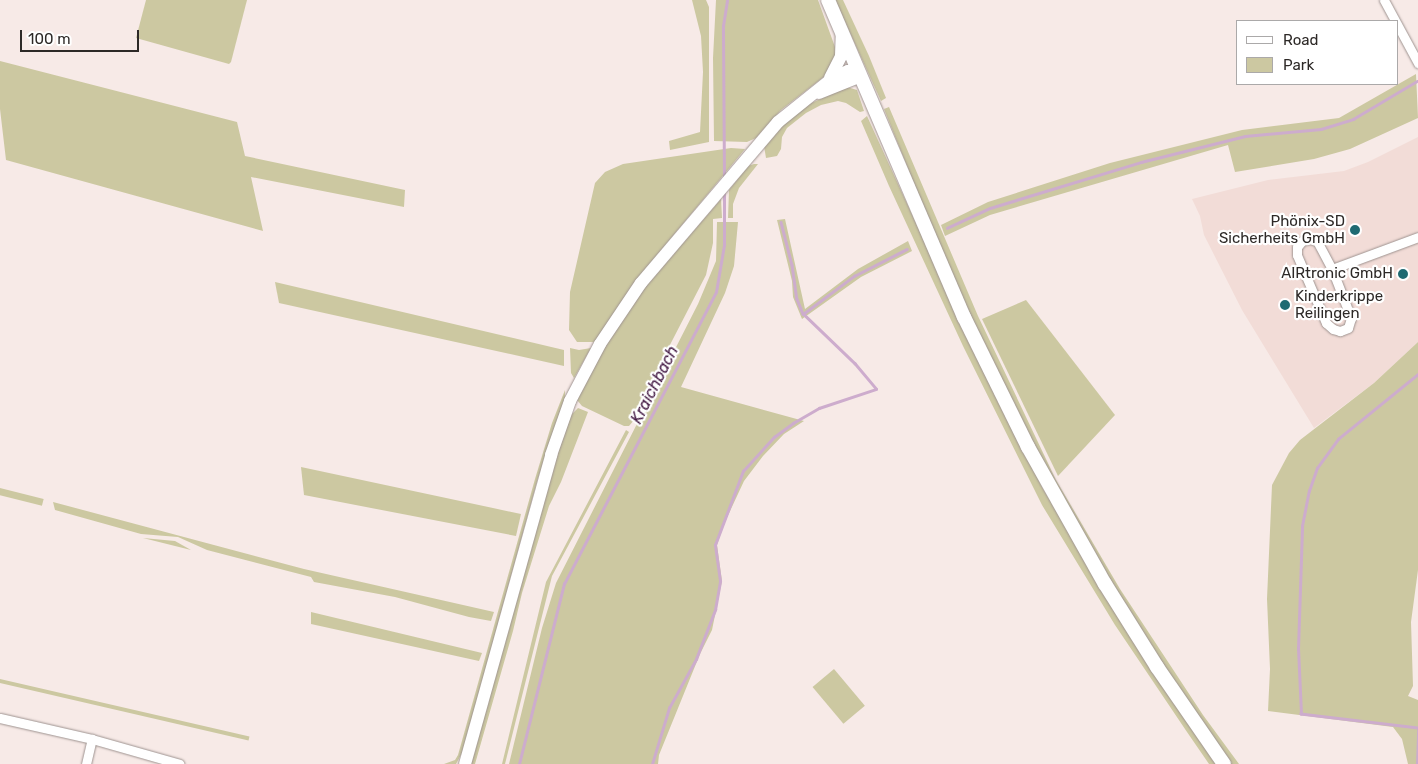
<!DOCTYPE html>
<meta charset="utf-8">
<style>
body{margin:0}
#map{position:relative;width:1418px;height:764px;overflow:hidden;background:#f7eae7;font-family:Rubik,sans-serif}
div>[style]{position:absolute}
.built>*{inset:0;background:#f2dcd7}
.green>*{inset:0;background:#ccc8a1;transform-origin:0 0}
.stream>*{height:2.5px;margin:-1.25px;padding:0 1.25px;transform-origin:1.25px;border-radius:1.25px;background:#cdaccd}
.roads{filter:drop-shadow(0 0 1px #9e9390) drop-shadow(0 0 1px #9e9390)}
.street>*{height:9px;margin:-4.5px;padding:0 4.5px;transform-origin:4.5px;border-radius:4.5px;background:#fff}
.secondary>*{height:12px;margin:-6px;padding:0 6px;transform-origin:6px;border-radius:6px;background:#fff}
.primary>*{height:14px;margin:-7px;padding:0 7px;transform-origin:7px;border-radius:7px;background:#fff}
.dots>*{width:14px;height:14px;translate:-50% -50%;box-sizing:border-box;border:2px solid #fff;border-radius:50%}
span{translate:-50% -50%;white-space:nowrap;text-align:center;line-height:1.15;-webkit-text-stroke:4.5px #fff;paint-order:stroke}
.poi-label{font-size:15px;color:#2d2927}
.right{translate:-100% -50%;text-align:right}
.left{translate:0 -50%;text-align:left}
.water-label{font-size:16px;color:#441a44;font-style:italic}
.legend{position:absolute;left:1236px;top:20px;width:162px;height:65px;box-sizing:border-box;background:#fff;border:1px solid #aba9a9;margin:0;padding:6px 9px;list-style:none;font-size:15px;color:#2d2927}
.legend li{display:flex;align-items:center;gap:10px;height:25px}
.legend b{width:25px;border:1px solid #aba9a9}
.scale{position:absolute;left:20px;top:30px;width:119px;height:22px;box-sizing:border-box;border:2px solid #2d2927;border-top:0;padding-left:6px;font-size:15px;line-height:18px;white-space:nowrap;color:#2d2927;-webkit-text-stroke:4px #fff;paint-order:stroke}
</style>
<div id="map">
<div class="built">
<div style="clip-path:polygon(1418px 137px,1418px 342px,1374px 383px,1314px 428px,1242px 310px,1204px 235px,1200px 216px,1192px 199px,1268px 180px,1344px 171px,1368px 162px)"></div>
</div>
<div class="green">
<div style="clip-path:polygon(146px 0,247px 0,231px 62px,229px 64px,136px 38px)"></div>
<div style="clip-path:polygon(692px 0,706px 0,709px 7px,709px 142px,670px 150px,669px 141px,700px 132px,703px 72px,701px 36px)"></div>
<div style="clip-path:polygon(716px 0,818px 0,835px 47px,836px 59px,830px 72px,781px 110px,756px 138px,747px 142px,714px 141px,713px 58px)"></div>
<div style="clip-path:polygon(835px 0,843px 0,869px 56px,886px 98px,881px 101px)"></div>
<div style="clip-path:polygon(0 61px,237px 122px,245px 156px,405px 190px,404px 207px,251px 177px,263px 231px,6px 160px,0 109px)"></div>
<div style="clip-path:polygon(1416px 74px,1418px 118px,1350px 149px,1314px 159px,1235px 172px,1228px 145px,990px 215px,945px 236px,941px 225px,988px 202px,1110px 163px,1242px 130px,1339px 118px)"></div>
<div style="clip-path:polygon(847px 87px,857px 90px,864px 111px,860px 112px,846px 103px,838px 101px,821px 105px,806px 113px,787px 128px,782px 137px,781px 149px,777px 156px,766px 158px,764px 146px,779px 127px,807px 105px)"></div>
<div style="clip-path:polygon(889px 107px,978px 316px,1056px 480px,1120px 589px,1203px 715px,1239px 764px,1230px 764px,1124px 607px,1051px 482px,959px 295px,884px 109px)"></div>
<div style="clip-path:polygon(867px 116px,983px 370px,1042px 487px,1121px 622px,1219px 764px,1209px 764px,1187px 732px,1115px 625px,1042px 505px,963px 346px,889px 186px,861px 121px)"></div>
<div style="clip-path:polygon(731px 148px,745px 149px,633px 284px,595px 342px,577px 342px,569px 330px,570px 292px,595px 183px,605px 172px,623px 164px)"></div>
<div style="clip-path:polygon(754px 164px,758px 164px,739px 188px,733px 204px,733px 218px,728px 218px,729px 190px,748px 166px)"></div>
<div style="clip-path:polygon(721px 199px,722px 218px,713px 219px,713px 243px,706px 275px,640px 403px,643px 404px,634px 420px,629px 426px,624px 426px,582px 406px,577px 400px,578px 397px,611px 336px,646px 286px)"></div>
<div style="clip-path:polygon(785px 219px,805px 309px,858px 269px,908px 241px,912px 251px,861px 277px,802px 319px,793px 297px,792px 281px,777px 220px)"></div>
<div style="clip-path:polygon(717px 222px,738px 222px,734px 266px,725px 293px,681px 387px,804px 421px,784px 434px,763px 456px,744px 481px,724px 524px,717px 545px,722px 581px,712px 630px,700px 654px,659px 755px,658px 764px,509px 764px,542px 628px,556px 583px,698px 304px,716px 261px)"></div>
<div style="clip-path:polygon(275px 282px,564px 350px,564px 366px,279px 303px)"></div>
<div style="clip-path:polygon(1026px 300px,1115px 415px,1058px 476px,982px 319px)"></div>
<div style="clip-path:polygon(1418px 342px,1418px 570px,1411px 622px,1413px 686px,1408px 696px,1418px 700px,1418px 764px,1408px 764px,1402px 739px,1393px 727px,1268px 711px,1270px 669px,1267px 599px,1272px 485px,1289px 453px,1300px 440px,1374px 383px)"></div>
<div style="clip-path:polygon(570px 348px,579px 350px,591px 348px,574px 378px,571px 373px)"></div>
<div style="clip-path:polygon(565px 390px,565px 401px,538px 478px,463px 751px,456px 764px,444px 764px,455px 760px,458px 755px,535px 479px,552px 423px)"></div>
<div style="clip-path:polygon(578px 408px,588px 412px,561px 482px,549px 506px,522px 593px,513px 631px,475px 764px,470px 764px,549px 479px,571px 415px)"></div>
<div style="clip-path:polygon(626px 430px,629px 432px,552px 576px,505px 764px,502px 764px,546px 582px)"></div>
<div style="clip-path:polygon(301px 467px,521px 514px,516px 536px,304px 495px)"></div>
<div style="left:0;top:488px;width:45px;height:7px;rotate:14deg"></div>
<div style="clip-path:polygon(53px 502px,304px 569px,494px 612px,491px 621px,469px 617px,395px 597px,314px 582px,311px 577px,207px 550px,178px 537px,141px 534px,55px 510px)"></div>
<div style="clip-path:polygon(143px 538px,175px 541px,191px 550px)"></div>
<div style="clip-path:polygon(311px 612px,482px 653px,479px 661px,311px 624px)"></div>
<div style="left:834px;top:669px;width:48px;height:28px;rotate:50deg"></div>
<div style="left:0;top:679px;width:256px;height:4px;rotate:13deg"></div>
</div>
<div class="stream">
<div style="left:724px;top:178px;width:152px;rotate:-90.4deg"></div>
<div style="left:723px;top:26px;width:26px;rotate:-81deg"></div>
<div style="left:781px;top:222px;width:44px;rotate:75.7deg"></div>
<div style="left:792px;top:265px;width:34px;rotate:82deg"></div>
<div style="left:797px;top:299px;width:16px;rotate:68deg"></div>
<div style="left:803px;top:314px;width:64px;rotate:-36.7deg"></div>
<div style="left:854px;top:276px;width:59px;rotate:-27deg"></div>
<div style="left:947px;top:228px;width:47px;rotate:-24.9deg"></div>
<div style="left:990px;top:208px;width:158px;rotate:-16.9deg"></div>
<div style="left:1141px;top:162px;width:107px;rotate:-14deg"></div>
<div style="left:1245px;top:136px;width:76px;rotate:-5.3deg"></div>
<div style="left:1321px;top:129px;width:34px;rotate:-17deg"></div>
<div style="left:1353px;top:119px;width:74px;rotate:-30.7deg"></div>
<div style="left:519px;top:764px;width:186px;rotate:-76deg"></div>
<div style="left:564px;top:584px;width:329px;rotate:-62.5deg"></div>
<div style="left:716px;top:292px;width:48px;rotate:-80.3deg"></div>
<div style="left:724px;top:245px;width:51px;rotate:-90deg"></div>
<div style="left:652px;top:764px;width:59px;rotate:-73.1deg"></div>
<div style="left:669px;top:708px;width:56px;rotate:-61.1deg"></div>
<div style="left:696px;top:659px;width:53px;rotate:-68.8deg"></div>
<div style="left:715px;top:610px;width:29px;rotate:-80deg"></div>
<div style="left:720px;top:581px;width:36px;rotate:-98deg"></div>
<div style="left:715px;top:545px;width:79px;rotate:-69.3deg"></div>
<div style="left:743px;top:471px;width:46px;rotate:-47.6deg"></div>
<div style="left:774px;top:437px;width:24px;rotate:-36deg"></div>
<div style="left:793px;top:423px;width:30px;rotate:-30deg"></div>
<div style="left:819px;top:408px;width:60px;rotate:-18.4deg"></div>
<div style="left:876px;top:389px;width:33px;rotate:-130deg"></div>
<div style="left:855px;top:364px;width:72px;rotate:-136.1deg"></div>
<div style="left:1417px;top:764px;width:36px;rotate:-88deg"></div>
<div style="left:1418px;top:728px;width:118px;rotate:-173.2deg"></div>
<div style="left:1301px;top:714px;width:65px;rotate:-92.6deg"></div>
<div style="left:1298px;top:649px;width:123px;rotate:-88.1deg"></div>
<div style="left:1302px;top:526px;width:36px;rotate:-79deg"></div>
<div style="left:1309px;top:491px;width:24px;rotate:-71deg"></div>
<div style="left:1317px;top:468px;width:36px;rotate:-54deg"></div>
<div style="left:1338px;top:439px;width:103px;rotate:-39.1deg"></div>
</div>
<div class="roads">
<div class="street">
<div style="left:1384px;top:0;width:72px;rotate:61.6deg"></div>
<div style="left:1309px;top:239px;width:8px;rotate:14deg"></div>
<div style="left:1317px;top:241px;width:32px;rotate:62deg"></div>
<div style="left:1332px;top:269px;width:53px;rotate:68.8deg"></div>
<div style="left:1351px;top:318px;width:10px;rotate:107deg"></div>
<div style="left:1348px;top:328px;width:9px;rotate:159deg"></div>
<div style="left:1340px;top:331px;width:7px;rotate:-164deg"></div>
<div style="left:1333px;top:329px;width:9px;rotate:-139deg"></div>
<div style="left:1326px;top:323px;width:74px;rotate:-113.1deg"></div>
<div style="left:1297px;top:255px;width:8px;rotate:-90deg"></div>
<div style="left:1297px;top:247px;width:8px;rotate:-50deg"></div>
<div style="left:1302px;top:241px;width:7px;rotate:-16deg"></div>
<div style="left:1332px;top:269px;width:92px;rotate:-20.4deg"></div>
<div style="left:0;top:718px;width:94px;rotate:12.9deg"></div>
<div style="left:92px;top:739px;width:91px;rotate:15.9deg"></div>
<div style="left:86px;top:764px;width:26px;rotate:-77deg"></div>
</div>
<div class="secondary">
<div style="left:830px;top:78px;width:25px;rotate:-63deg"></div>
<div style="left:841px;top:56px;width:23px;rotate:-88deg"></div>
<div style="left:819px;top:93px;width:45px;rotate:-22deg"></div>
<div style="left:465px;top:764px;width:321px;rotate:-74.4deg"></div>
<div style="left:551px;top:455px;width:57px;rotate:-70.6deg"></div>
<div style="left:570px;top:401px;width:64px;rotate:-62.2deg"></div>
<div style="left:600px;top:344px;width:73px;rotate:-56.1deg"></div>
<div style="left:641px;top:283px;width:211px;rotate:-49.6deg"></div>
<div style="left:778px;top:122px;width:72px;rotate:-38.8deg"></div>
<div style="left:834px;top:77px;width:15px;rotate:-23deg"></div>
<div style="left:848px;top:71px;width:11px;rotate:5deg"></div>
</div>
<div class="primary">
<div style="left:828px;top:0;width:345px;rotate:66.8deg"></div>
<div style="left:964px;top:317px;width:145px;rotate:63.8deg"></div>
<div style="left:1028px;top:447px;width:157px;rotate:60.7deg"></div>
<div style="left:1105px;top:584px;width:98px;rotate:57.9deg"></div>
<div style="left:1157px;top:667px;width:118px;rotate:55.4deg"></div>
</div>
</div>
<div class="dots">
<div style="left:1355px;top:230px;background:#1f6a72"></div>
<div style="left:1403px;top:274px;background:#1f6a72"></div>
<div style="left:1285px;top:305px;background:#1f6a72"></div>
</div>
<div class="poi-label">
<span class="right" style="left:1345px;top:230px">Phönix-SD<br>Sicherheits GmbH</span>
<span class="right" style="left:1393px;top:274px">AIRtronic GmbH</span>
<span class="left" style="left:1295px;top:305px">Kinderkrippe<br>Reilingen</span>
</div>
<div class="water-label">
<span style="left:655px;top:385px;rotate:-63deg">Kraichbach</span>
</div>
<ul class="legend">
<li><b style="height:6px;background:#fff"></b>Road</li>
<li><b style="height:14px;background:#ccc8a1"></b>Park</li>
</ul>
<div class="scale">100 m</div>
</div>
